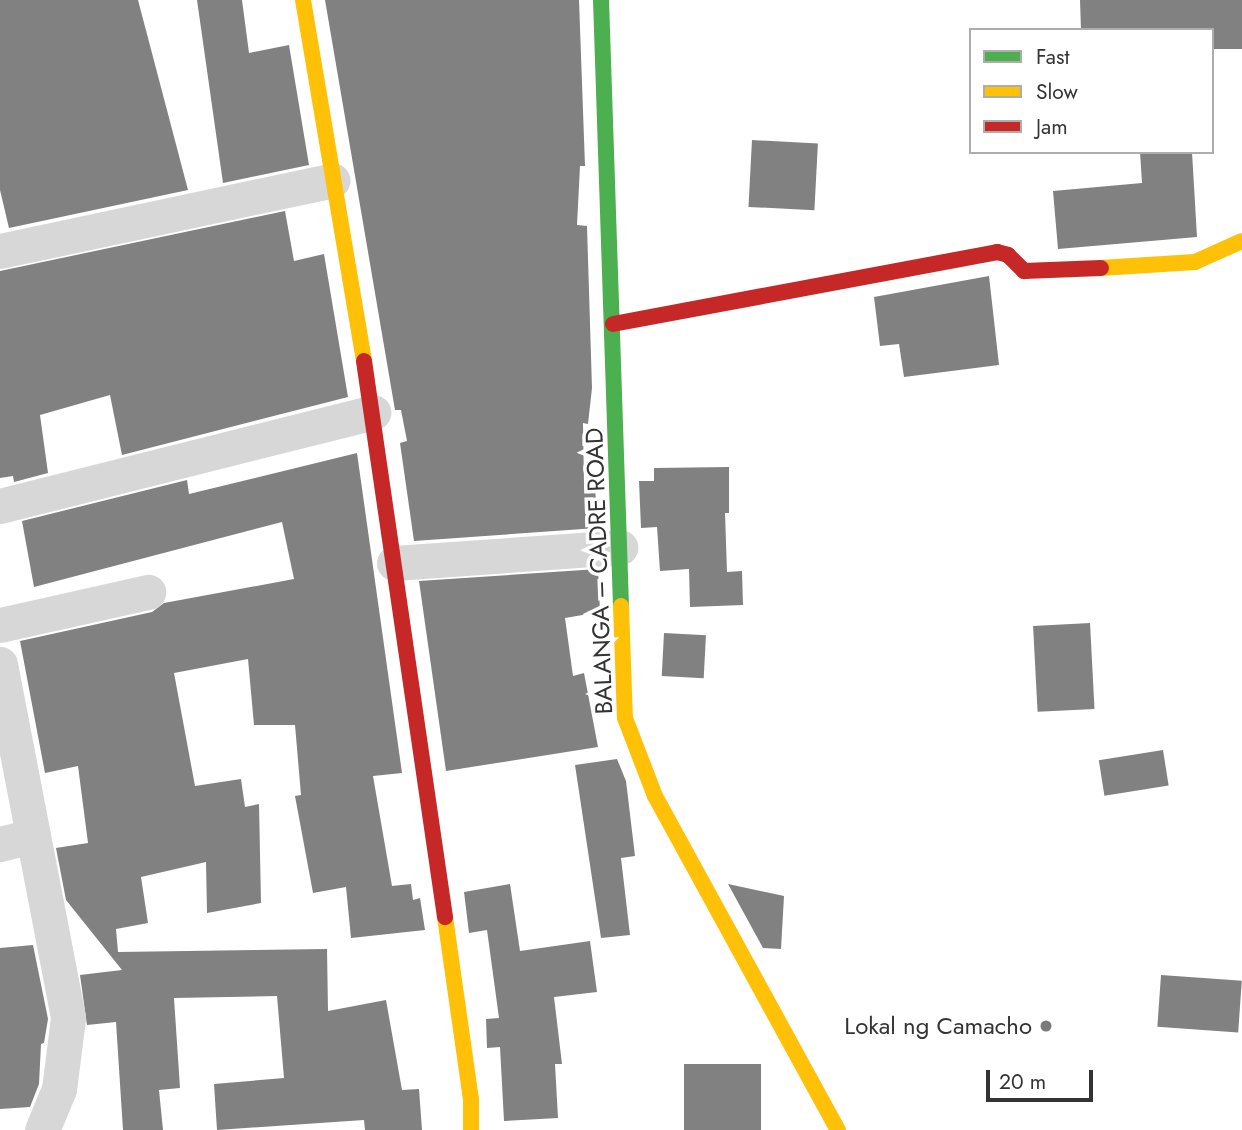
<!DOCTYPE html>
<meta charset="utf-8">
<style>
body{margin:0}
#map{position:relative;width:1242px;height:1130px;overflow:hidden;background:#fff;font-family:Jost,sans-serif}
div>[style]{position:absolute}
.building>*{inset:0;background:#818181;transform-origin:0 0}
.street>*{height:35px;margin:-17.5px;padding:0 17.5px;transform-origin:17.5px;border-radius:17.5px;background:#d7d7d7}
.fast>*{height:16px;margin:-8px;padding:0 8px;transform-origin:8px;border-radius:8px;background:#4caf50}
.slow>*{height:16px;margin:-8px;padding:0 8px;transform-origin:8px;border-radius:8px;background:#ffc107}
.jam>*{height:16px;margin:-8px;padding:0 8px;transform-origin:8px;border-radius:8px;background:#c62828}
.dots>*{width:19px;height:19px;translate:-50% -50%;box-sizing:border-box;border:4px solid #fff;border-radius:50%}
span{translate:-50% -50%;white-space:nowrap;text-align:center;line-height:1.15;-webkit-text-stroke:7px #fff;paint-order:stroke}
.street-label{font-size:24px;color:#333}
.poi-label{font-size:24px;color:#333}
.right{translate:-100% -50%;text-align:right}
.legend{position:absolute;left:969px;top:28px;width:245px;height:126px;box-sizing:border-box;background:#fff;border:2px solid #adadad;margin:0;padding:9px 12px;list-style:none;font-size:21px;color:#333}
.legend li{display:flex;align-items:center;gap:14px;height:35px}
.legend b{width:35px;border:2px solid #adadad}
.scale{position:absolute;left:986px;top:1070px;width:107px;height:32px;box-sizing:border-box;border:4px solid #333;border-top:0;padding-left:9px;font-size:21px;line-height:24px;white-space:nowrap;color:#333;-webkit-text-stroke:5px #fff;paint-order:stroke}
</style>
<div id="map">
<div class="building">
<div style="clip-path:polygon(0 0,138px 0,188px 190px,9px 228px,0 190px)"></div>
<div style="clip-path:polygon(197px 0,242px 0,249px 53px,289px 45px,309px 165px,223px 183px)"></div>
<div style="clip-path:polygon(325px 0,579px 0,585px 166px,580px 166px,577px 225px,587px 226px,592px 388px,588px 424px,583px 423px,584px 484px,595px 484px,597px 528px,414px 541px,400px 443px,407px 441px,401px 410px,395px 410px)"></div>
<div style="clip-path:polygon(1080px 0,1242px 0,1242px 49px,1212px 49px,1212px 30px,1081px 30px)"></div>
<div style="left:752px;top:140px;width:66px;height:67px;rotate:3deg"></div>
<div style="clip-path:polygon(1140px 152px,1192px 152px,1197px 237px,1058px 249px,1053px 191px,1142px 183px)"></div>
<div style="clip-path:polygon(285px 211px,294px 261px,324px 254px,348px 397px,122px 455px,110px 395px,40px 415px,48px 473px,14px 482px,13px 476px,0 478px,0 271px)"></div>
<div style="clip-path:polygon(989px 276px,999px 365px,904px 377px,899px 344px,880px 346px,874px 297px)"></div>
<div style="clip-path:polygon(357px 453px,402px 773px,373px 776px,392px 886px,411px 884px,413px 900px,420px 898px,425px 930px,351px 938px,346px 887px,313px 893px,295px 796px,301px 795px,295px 725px,254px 725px,248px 659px,174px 673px,195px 786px,241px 779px,245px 807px,259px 804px,261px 903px,207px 913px,206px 862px,141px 877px,148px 923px,116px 929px,118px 952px,327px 949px,328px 1011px,386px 1000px,402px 1090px,419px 1089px,422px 1130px,365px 1130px,364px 1120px,217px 1130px,214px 1084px,284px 1078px,277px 996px,174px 998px,180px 1088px,159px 1090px,163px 1130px,123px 1130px,116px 1022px,87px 1025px,80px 975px,122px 970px,66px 900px,56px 848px,88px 843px,78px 766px,45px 773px,20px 641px,152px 612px,164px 603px,294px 579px,282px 522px,34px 587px,22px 521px,187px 480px,189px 494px)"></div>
<div style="clip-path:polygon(729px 467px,729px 513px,725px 513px,727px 572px,742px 571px,743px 605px,690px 607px,689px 569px,660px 571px,657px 527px,641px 528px,639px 481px,654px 481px,654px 468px)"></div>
<div style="clip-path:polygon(598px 569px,600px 612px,565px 618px,573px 676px,584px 673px,598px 747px,446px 771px,419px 581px)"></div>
<div style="left:1090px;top:623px;width:86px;height:57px;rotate:87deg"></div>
<div style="left:664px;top:633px;width:42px;height:43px;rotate:3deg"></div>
<div style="left:1163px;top:750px;width:36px;height:65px;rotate:81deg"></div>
<div style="clip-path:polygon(617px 759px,626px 781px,635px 856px,621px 858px,630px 935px,601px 938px,575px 765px)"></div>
<div style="clip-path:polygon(510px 884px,520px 951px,590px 941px,597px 992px,554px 997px,562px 1064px,555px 1064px,558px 1118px,504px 1121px,500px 1047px,487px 1048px,486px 1019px,499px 1018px,487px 930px,469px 933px,464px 892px)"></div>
<div style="clip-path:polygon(728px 884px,784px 896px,781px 949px,763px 948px)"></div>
<div style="clip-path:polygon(33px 945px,48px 1019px,44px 1043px,41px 1044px,39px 1084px,30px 1107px,0 1109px,0 948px)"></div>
<div style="left:1161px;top:975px;width:81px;height:52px;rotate:4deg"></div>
<div style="left:684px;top:1064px;width:77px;height:66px"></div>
</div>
<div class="street">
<div style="left:0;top:251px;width:340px;rotate:-12deg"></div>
<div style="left:0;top:506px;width:385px;rotate:-14.1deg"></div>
<div style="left:394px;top:563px;width:227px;rotate:-4deg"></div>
<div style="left:0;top:625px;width:152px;rotate:-12.6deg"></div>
<div style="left:0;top:664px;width:360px;rotate:79.1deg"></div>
<div style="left:68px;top:1018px;width:72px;rotate:97.2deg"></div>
<div style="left:59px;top:1089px;width:44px;rotate:112.5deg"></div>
<div style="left:0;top:844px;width:34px;rotate:-14deg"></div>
</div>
<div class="fast">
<div style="left:601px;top:0;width:606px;rotate:88.11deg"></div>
</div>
<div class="slow">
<div style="left:303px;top:0;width:366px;rotate:80.4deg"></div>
<div style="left:1101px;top:268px;width:94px;rotate:-3.7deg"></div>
<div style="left:1195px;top:262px;width:51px;rotate:-24.1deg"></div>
<div style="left:621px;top:606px;width:112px;rotate:88deg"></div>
<div style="left:625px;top:718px;width:84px;rotate:69deg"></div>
<div style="left:655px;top:796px;width:381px;rotate:61.3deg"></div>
<div style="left:445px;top:917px;width:184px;rotate:81.9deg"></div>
<div style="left:471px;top:1099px;width:31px;rotate:90deg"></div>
</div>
<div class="jam">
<div style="left:613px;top:324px;width:391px;rotate:-10.6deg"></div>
<div style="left:997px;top:252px;width:11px;rotate:15deg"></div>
<div style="left:1008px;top:255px;width:23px;rotate:45deg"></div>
<div style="left:1024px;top:271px;width:77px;rotate:-2.2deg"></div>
<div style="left:364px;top:361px;width:562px;rotate:81.71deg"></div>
</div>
<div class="dots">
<div style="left:1046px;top:1026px;background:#7a7a7a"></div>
</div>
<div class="street-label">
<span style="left:599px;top:571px;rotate:-92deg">BALANGA – CADRE ROAD</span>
</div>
<div class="poi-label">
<span class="right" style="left:1032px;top:1026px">Lokal ng Camacho</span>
</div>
<ul class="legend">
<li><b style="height:9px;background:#4caf50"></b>Fast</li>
<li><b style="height:9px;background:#ffc107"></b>Slow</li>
<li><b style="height:9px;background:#c62828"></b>Jam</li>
</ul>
<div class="scale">20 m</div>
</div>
